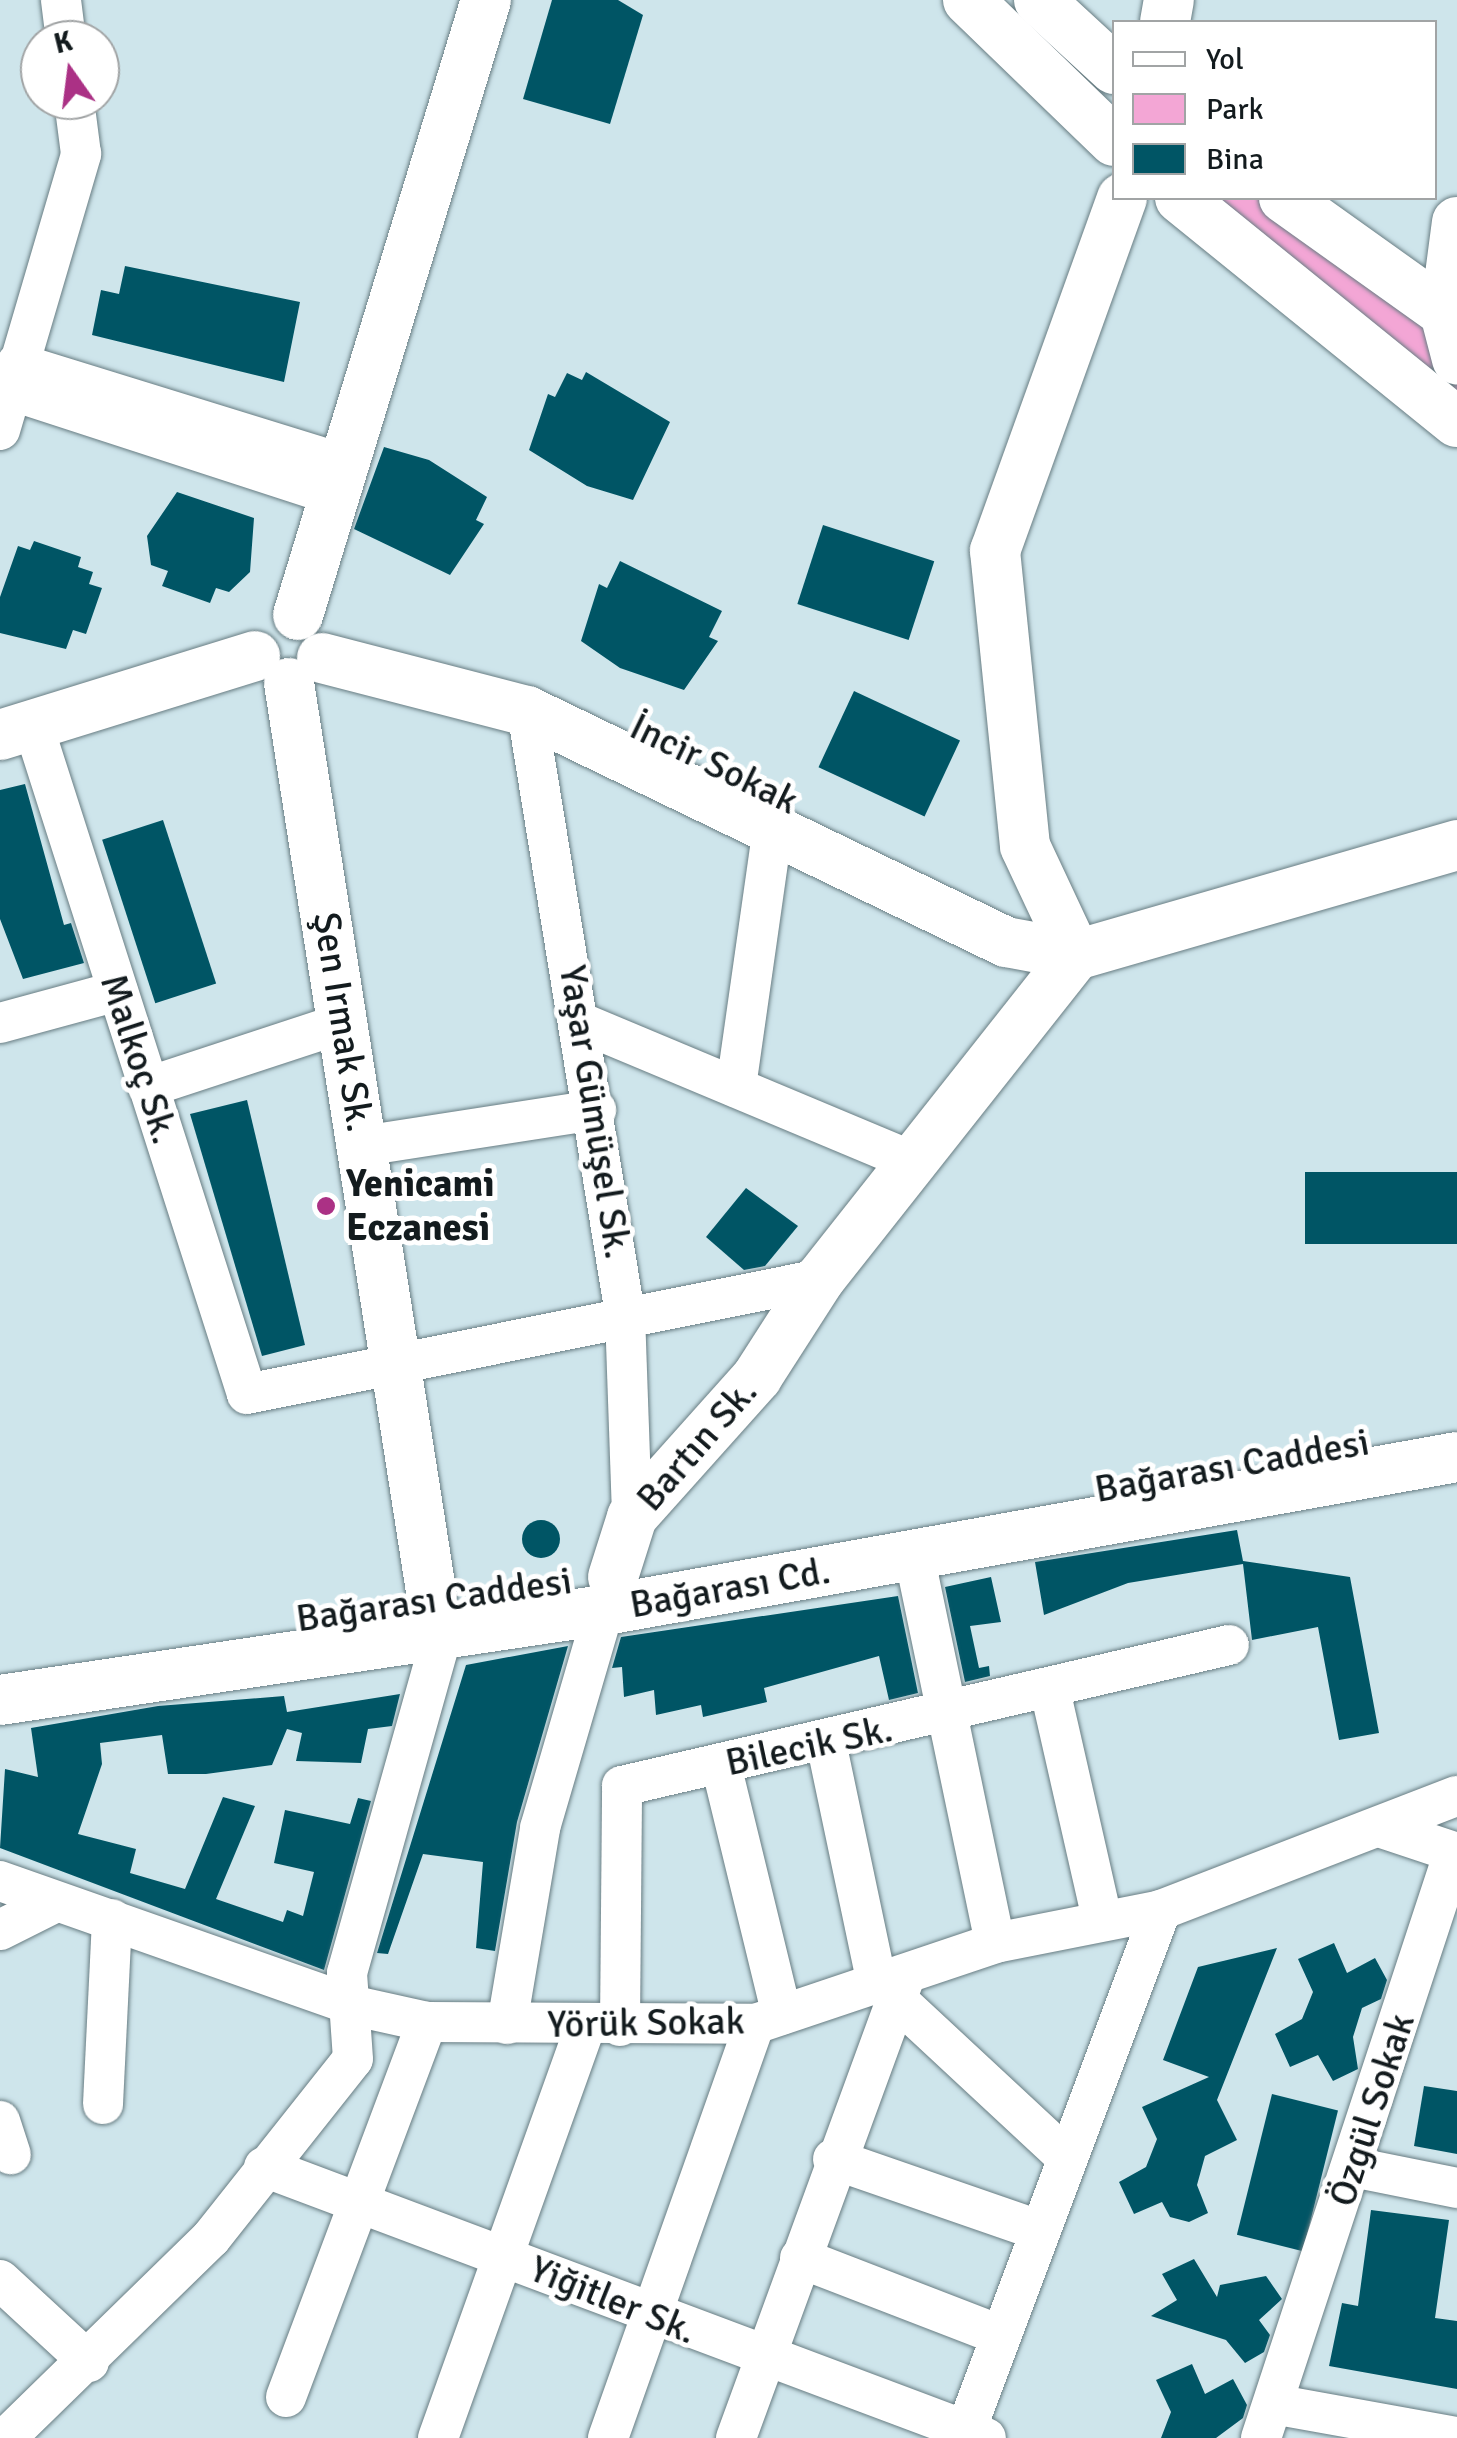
<!DOCTYPE html>
<meta charset="utf-8">
<style>
body{margin:0}
#map{position:relative;width:1457px;height:2438px;overflow:hidden;background:#cee5eb;font-family:Signika,sans-serif}
div>[style]{position:absolute}
.green>*{inset:0;background:#f3a6d5}
.building>*{inset:0;background:#005565;transform-origin:0 0}
.round{border-radius:50%}
.roads{filter:drop-shadow(0 0 2px #687d83) drop-shadow(0 0 2px #687d83)}
.minor>*{height:40px;margin:-20px;padding:0 20px;transform-origin:20px;border-radius:20px;background:#fff}
.major>*{height:50px;margin:-25px;padding:0 25px;transform-origin:25px;border-radius:25px;background:#fff}
.dots>*{width:28px;height:28px;translate:-50% -50%;box-sizing:border-box;border:5px solid #fff;border-radius:50%}
span{translate:-50% -50%;white-space:nowrap;text-align:center;line-height:1.15;-webkit-text-stroke:10px #fff;paint-order:stroke}
.street-label{font-size:38px;color:#131b1e}
.poi-label{font-size:38px;color:#131b1e;font-weight:700}
.left{translate:0 -50%;text-align:left}
.legend{position:absolute;left:1112px;top:20px;width:325px;height:180px;box-sizing:border-box;background:#fff;border:2px solid #a1a4a5;margin:0;padding:12px 18px;list-style:none;font-size:30px;color:#131b1e}
.legend li{display:flex;align-items:center;gap:20px;height:50px}
.legend b{width:50px;border:2px solid #a1a4a5}
.north{position:absolute;left:20px;top:20px;width:100px;height:100px;box-sizing:border-box;background:#fff;border:2px solid #a1a4a5;border-radius:50%;rotate:346deg;font-size:28px;font-weight:700;line-height:40px;text-align:center;color:#131b1e}
.north::after{content:'';display:block;margin:auto;width:35px;height:45px;background:#ab3185;clip-path:polygon(50% 0,100% 100%,50% 72%,0 100%)}
</style>
<div id="map">
<div class="green">
<div style="clip-path:polygon(1180px 198px,1284px 198px,1457px 359px,1457px 422px)"></div>
</div>
<div class="building">
<div style="clip-path:polygon(552px 0,618px 0,643px 15px,610px 124px,523px 99px)"></div>
<div style="clip-path:polygon(125px 266px,300px 302px,284px 382px,92px 335px,101px 290px,119px 294px)"></div>
<div style="clip-path:polygon(586px 372px,670px 422px,633px 500px,587px 486px,529px 450px,548px 394px,555px 397px,567px 373px,582px 380px)"></div>
<div style="clip-path:polygon(384px 447px,429px 460px,487px 497px,476px 520px,484px 524px,450px 575px,354px 529px)"></div>
<div style="clip-path:polygon(177px 492px,254px 518px,250px 572px,229px 592px,216px 588px,210px 603px,162px 586px,168px 571px,151px 565px,147px 536px)"></div>
<div style="left:823px;top:525px;width:117px;height:83px;rotate:18deg"></div>
<div style="clip-path:polygon(34px 541px,81px 557px,78px 567px,93px 572px,89px 584px,102px 588px,86px 634px,73px 630px,66px 649px,0 633px,0 597px,18px 546px,30px 550px)"></div>
<div style="clip-path:polygon(620px 561px,722px 611px,709px 637px,718px 641px,684px 690px,620px 668px,581px 641px,599px 584px,607px 588px)"></div>
<div style="left:854px;top:691px;width:117px;height:84px;rotate:25deg"></div>
<div style="clip-path:polygon(25px 784px,64px 925px,71px 923px,84px 963px,23px 979px,0 919px,0 790px)"></div>
<div style="left:163px;top:820px;width:172px;height:64px;rotate:72deg"></div>
<div style="clip-path:polygon(247px 1100px,305px 1345px,262px 1356px,190px 1114px)"></div>
<div style="left:1457px;top:1172px;width:72px;height:152px;rotate:90deg"></div>
<div style="clip-path:polygon(746px 1188px,798px 1226px,765px 1266px,744px 1270px,706px 1237px)"></div>
<div class="round" style="left:522px;top:1520px;width:38px;height:38px"></div>
<div style="clip-path:polygon(1237px 1530px,1243px 1561px,1350px 1577px,1379px 1733px,1339px 1740px,1318px 1627px,1252px 1640px,1243px 1564px,1128px 1583px,1044px 1615px,1035px 1562px)"></div>
<div style="clip-path:polygon(991px 1577px,1001px 1622px,970px 1626px,979px 1668px,989px 1666px,990px 1676px,965px 1682px,945px 1587px)"></div>
<div style="clip-path:polygon(898px 1596px,918px 1693px,889px 1700px,879px 1656px,764px 1688px,767px 1702px,703px 1717px,701px 1705px,656px 1715px,654px 1690px,624px 1697px,622px 1667px,612px 1668px,621px 1637px)"></div>
<div style="clip-path:polygon(568px 1646px,517px 1822px,495px 1951px,476px 1948px,483px 1862px,423px 1854px,388px 1954px,377px 1953px,466px 1665px)"></div>
<div style="clip-path:polygon(400px 1694px,392px 1726px,368px 1729px,361px 1763px,296px 1761px,302px 1733px,287px 1729px,272px 1765px,206px 1774px,168px 1774px,162px 1735px,100px 1743px,102px 1764px,78px 1834px,136px 1849px,130px 1873px,185px 1889px,223px 1797px,255px 1806px,216px 1899px,283px 1922px,287px 1910px,303px 1916px,314px 1872px,274px 1863px,285px 1810px,350px 1824px,358px 1798px,371px 1801px,324px 1970px,0 1848px,5px 1769px,38px 1777px,31px 1728px,158px 1706px,284px 1696px,287px 1712px)"></div>
<div style="clip-path:polygon(1334px 1943px,1347px 1973px,1375px 1958px,1387px 1980px,1381px 1999px,1362px 2008px,1353px 2037px,1358px 2069px,1333px 2081px,1318px 2055px,1290px 2067px,1275px 2034px,1302px 2019px,1313px 1992px,1298px 1959px)"></div>
<div style="clip-path:polygon(1277px 1948px,1217px 2100px,1237px 2140px,1205px 2156px,1197px 2185px,1208px 2213px,1189px 2222px,1170px 2217px,1162px 2202px,1134px 2214px,1119px 2182px,1146px 2167px,1157px 2139px,1142px 2107px,1209px 2077px,1163px 2060px,1198px 1967px)"></div>
<div style="clip-path:polygon(1424px 2086px,1457px 2091px,1457px 2154px,1414px 2146px)"></div>
<div style="left:1272px;top:2094px;width:68px;height:145px;rotate:14deg"></div>
<div style="clip-path:polygon(1371px 2210px,1449px 2220px,1435px 2318px,1457px 2321px,1457px 2389px,1329px 2366px,1342px 2303px,1358px 2306px)"></div>
<div style="clip-path:polygon(1194px 2259px,1217px 2297px,1220px 2285px,1266px 2276px,1282px 2299px,1259px 2320px,1270px 2335px,1264px 2352px,1245px 2363px,1226px 2340px,1151px 2316px,1177px 2300px,1162px 2274px)"></div>
<div style="clip-path:polygon(1192px 2364px,1205px 2394px,1233px 2379px,1247px 2405px,1243px 2418px,1216px 2438px,1161px 2438px,1171px 2412px,1156px 2380px)"></div>
</div>
<div class="roads">
<div class="minor">
<div style="left:61px;top:0;width:40px;rotate:82.9deg"></div>
<div style="left:17px;top:363px;width:342px;rotate:17.2deg"></div>
<div style="left:10px;top:390px;width:341px;rotate:18deg"></div>
<div style="left:0;top:430px;width:288px;rotate:-73.6deg"></div>
<div style="left:81px;top:154px;width:54px;rotate:-97.4deg"></div>
<div style="left:527px;top:711px;width:611px;rotate:80.77deg"></div>
<div style="left:625px;top:1314px;width:203px;rotate:88deg"></div>
<div style="left:33px;top:725px;width:702px;rotate:72.26deg"></div>
<div style="left:247px;top:1394px;width:584px;rotate:-11.35deg"></div>
<div style="left:0;top:1023px;width:122px;rotate:-15.2deg"></div>
<div style="left:584px;top:1024px;width:355px;rotate:22.7deg"></div>
<div style="left:148px;top:1087px;width:205px;rotate:-18.2deg"></div>
<div style="left:736px;top:1087px;width:262px;rotate:-81.9deg"></div>
<div style="left:363px;top:1146px;width:236px;rotate:-8.8deg"></div>
<div style="left:914px;top:1555px;width:396px;rotate:78.2deg"></div>
<div style="left:1050px;top:1690px;width:234px;rotate:77.2deg"></div>
<div style="left:826px;top:1742px;width:247px;rotate:78.1deg"></div>
<div style="left:721px;top:1765px;width:257px;rotate:76.3deg"></div>
<div style="left:0;top:1881px;width:376px;rotate:19.4deg"></div>
<div style="left:355px;top:2006px;width:74px;rotate:12.5deg"></div>
<div style="left:427px;top:2022px;width:328px;rotate:0.3deg"></div>
<div style="left:755px;top:2024px;width:253px;rotate:-18.6deg"></div>
<div style="left:995px;top:1943px;width:169px;rotate:-11.2deg"></div>
<div style="left:1161px;top:1910px;width:317px;rotate:-21.1deg"></div>
<div style="left:0;top:1930px;width:63px;rotate:-26.6deg"></div>
<div style="left:896px;top:1999px;width:231px;rotate:42.9deg"></div>
<div style="left:507px;top:2024px;width:199px;rotate:-80.4deg"></div>
<div style="left:540px;top:1828px;width:253px;rotate:-73.7deg"></div>
<div style="left:620px;top:2026px;width:240px;rotate:-89.5deg"></div>
<div style="left:622px;top:1786px;width:623px;rotate:-13.08deg"></div>
<div style="left:103px;top:2104px;width:185px;rotate:-87.2deg"></div>
<div style="left:0;top:2121px;width:35px;rotate:72deg"></div>
<div style="left:833px;top:2159px;width:217px;rotate:19.1deg"></div>
<div style="left:264px;top:2167px;width:771px;rotate:20.57deg"></div>
<div style="left:1353px;top:2167px;width:106px;rotate:11.4deg"></div>
<div style="left:800px;top:2258px;width:214px;rotate:21.1deg"></div>
<div style="left:0;top:2280px;width:121px;rotate:42.7deg"></div>
<div style="left:286px;top:2397px;width:401px;rotate:-69.4deg"></div>
<div style="left:1273px;top:2404px;width:187px;rotate:10.2deg"></div>
<div style="left:6px;top:2438px;width:286px;rotate:-44.3deg"></div>
<div style="left:211px;top:2238px;width:228px;rotate:-51.6deg"></div>
<div style="left:353px;top:2059px;width:86px;rotate:-94deg"></div>
<div style="left:347px;top:1973px;width:359px;rotate:-74.3deg"></div>
<div style="left:444px;top:1627px;width:20px;rotate:-114deg"></div>
<div style="left:438px;top:2438px;width:436px;rotate:-70.3deg"></div>
<div style="left:608px;top:2438px;width:439px;rotate:-70.5deg"></div>
<div style="left:736px;top:2438px;width:494px;rotate:-69.9deg"></div>
<div style="left:963px;top:2438px;width:564px;rotate:-69.44deg"></div>
<div style="left:1261px;top:2438px;width:617px;rotate:-71.77deg"></div>
<div style="left:1454px;top:1852px;width:76px;rotate:-161.6deg"></div>
</div>
<div class="major">
<div style="left:968px;top:0;width:203px;rotate:44deg"></div>
<div style="left:1039px;top:0;width:102px;rotate:42.6deg"></div>
<div style="left:1165px;top:22px;width:22px;rotate:-80deg"></div>
<div style="left:1180px;top:198px;width:356px;rotate:39deg"></div>
<div style="left:1284px;top:198px;width:198px;rotate:35.5deg"></div>
<div style="left:1457px;top:222px;width:92px;rotate:97.5deg"></div>
<div style="left:1445px;top:313px;width:48px;rotate:75.4deg"></div>
<div style="left:298px;top:615px;width:643px;rotate:-73deg"></div>
<div style="left:322px;top:658px;width:212px;rotate:14.5deg"></div>
<div style="left:527px;top:711px;width:532px;rotate:25.75deg"></div>
<div style="left:1006px;top:942px;width:71px;rotate:10.5deg"></div>
<div style="left:1076px;top:955px;width:397px;rotate:-16.1deg"></div>
<div style="left:289px;top:683px;width:925px;rotate:81.11deg"></div>
<div style="left:0;top:735px;width:267px;rotate:-17.2deg"></div>
<div style="left:1076px;top:955px;width:120px;rotate:-115.1deg"></div>
<div style="left:1025px;top:846px;width:297px;rotate:-95.8deg"></div>
<div style="left:995px;top:551px;width:375px;rotate:-70.2deg"></div>
<div style="left:613px;top:1577px;width:63px;rotate:-72.4deg"></div>
<div style="left:632px;top:1517px;width:188px;rotate:-48.2deg"></div>
<div style="left:757px;top:1377px;width:117px;rotate:-57.3deg"></div>
<div style="left:820px;top:1279px;width:413px;rotate:-51.7deg"></div>
<div style="left:0;top:1700px;width:624px;rotate:-8.48deg"></div>
<div style="left:617px;top:1608px;width:853px;rotate:-10.19deg"></div>
</div>
</div>
<div class="dots">
<div style="left:326px;top:1206px;background:#ab3185"></div>
</div>
<div class="street-label">
<span style="left:714px;top:764px;rotate:26deg">İncir Sokak</span>
<span style="left:343px;top:1022px;rotate:81deg">Şen Irmak Sk.</span>
<span style="left:139px;top:1059px;rotate:72deg">Malkoç Sk.</span>
<span style="left:595px;top:1112px;rotate:81deg">Yaşar Gümüşel Sk.</span>
<span style="left:697px;top:1445px;rotate:-49deg">Bartın Sk.</span>
<span style="left:1232px;top:1466px;rotate:-10deg">Bağarası Caddesi</span>
<span style="left:730px;top:1588px;rotate:-10deg">Bağarası Cd.</span>
<span style="left:434px;top:1600px;rotate:-8deg">Bağarası Caddesi</span>
<span style="left:809px;top:1746px;rotate:-12deg">Bilecik Sk.</span>
<span style="left:646px;top:2023px;rotate:-1deg">Yörük Sokak</span>
<span style="left:1372px;top:2110px;rotate:-72deg">Özgül Sokak</span>
<span style="left:613px;top:2300px;rotate:22deg">Yiğitler Sk.</span>
</div>
<div class="poi-label">
<span class="left" style="left:346px;top:1206px">Yenicami<br>Eczanesi</span>
</div>
<ul class="legend">
<li><b style="height:12px;background:#fff"></b>Yol</li>
<li><b style="height:28px;background:#f3a6d5"></b>Park</li>
<li><b style="height:28px;background:#005565"></b>Bina</li>
</ul>
<div class="north">K</div>
</div>
